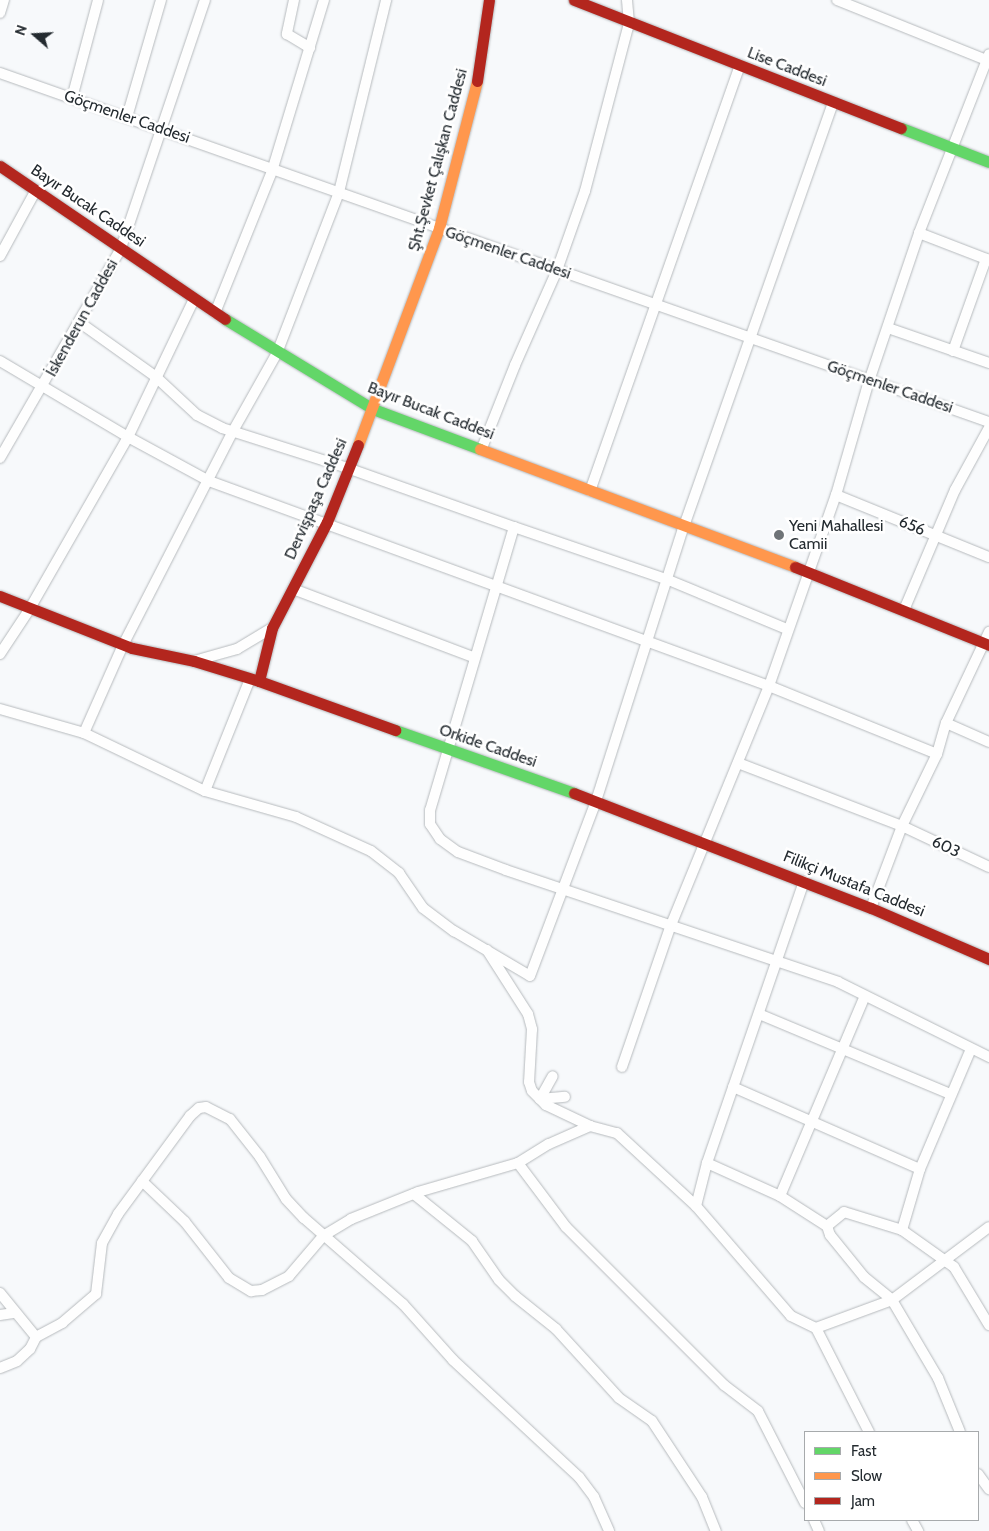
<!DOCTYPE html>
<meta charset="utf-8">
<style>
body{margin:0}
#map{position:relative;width:989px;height:1531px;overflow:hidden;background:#f7f9fb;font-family:Cabin,sans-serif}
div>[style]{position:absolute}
.roads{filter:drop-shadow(0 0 1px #b6babd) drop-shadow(0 0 1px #b6babd)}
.street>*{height:10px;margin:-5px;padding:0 5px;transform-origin:5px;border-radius:5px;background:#fefefe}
.fast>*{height:11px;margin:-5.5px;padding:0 5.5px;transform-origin:5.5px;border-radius:5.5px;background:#63d668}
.slow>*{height:11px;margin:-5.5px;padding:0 5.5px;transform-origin:5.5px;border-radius:5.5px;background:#ff974d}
.jam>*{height:11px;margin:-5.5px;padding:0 5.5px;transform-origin:5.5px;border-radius:5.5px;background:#b3261e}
.dots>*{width:14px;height:14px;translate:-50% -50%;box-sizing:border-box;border:2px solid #fff;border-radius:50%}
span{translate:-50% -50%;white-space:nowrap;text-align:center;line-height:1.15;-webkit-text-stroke:5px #fff;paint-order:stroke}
.street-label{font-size:16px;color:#242b30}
.poi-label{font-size:16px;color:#242b30}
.left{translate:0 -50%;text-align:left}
.legend{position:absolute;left:804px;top:1431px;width:175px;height:90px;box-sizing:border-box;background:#fff;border:1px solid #a7aaac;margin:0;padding:6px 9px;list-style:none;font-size:15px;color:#242b30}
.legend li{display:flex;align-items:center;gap:10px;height:25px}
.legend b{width:25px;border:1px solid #a7aaac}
.north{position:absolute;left:10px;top:10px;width:50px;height:50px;-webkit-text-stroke:4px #fff;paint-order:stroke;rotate:289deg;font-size:14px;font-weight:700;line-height:20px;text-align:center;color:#242b30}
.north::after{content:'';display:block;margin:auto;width:18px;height:22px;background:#242b30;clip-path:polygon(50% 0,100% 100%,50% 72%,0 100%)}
</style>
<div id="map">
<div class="roads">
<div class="street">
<div style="left:294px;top:0;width:35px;rotate:102deg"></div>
<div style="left:287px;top:34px;width:27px;rotate:31deg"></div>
<div style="left:837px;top:0;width:161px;rotate:21.9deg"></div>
<div style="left:0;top:13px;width:14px;rotate:-73deg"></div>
<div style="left:0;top:73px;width:1049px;rotate:19.44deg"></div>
<div style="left:72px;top:98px;width:101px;rotate:-75.1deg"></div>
<div style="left:127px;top:117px;width:122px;rotate:-73.8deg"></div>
<div style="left:919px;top:233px;width:75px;rotate:21.1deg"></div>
<div style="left:0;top:256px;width:75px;rotate:-61.4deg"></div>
<div style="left:215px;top:313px;width:153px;rotate:-68.1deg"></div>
<div style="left:272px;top:171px;width:179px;rotate:-73.1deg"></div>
<div style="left:79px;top:322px;width:95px;rotate:35.5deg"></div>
<div style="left:156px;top:377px;width:56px;rotate:42.8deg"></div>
<div style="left:197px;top:415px;width:28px;rotate:27deg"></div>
<div style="left:222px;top:428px;width:131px;rotate:17.7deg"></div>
<div style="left:347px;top:468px;width:177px;rotate:19.5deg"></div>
<div style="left:514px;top:527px;width:295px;rotate:106.5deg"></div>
<div style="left:430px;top:810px;width:14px;rotate:90deg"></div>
<div style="left:430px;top:824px;width:18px;rotate:56deg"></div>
<div style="left:440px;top:839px;width:22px;rotate:36deg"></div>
<div style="left:458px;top:852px;width:51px;rotate:20.6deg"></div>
<div style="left:506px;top:870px;width:350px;rotate:18.6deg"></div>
<div style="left:838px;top:982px;width:169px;rotate:26.4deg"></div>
<div style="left:888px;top:328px;width:107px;rotate:19.1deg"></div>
<div style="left:953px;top:351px;width:98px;rotate:-70.3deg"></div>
<div style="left:0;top:361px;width:149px;rotate:30.7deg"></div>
<div style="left:128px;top:437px;width:92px;rotate:28.5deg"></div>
<div style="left:209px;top:481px;width:596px;rotate:20.11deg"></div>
<div style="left:769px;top:686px;width:181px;rotate:22deg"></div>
<div style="left:482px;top:448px;width:89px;rotate:-68.3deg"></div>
<div style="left:515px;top:365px;width:104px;rotate:-66.1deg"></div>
<div style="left:557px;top:270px;width:84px;rotate:-70.5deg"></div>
<div style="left:585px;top:191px;width:174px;rotate:-75.3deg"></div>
<div style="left:629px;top:23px;width:23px;rotate:-95deg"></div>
<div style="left:0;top:458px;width:242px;rotate:-60deg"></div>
<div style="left:121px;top:248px;width:262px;rotate:-71.3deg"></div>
<div style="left:590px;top:491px;width:451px;rotate:-70.6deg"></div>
<div style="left:836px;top:495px;width:165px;rotate:22.1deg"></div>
<div style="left:514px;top:527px;width:161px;rotate:18.9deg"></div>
<div style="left:666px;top:579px;width:131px;rotate:22.5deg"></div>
<div style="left:293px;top:589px;width:192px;rotate:20.7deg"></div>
<div style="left:904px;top:610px;width:130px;rotate:-67deg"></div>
<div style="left:955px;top:490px;width:71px;rotate:-61.3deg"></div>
<div style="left:0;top:654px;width:53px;rotate:-56.6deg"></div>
<div style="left:29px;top:610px;width:199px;rotate:-60.2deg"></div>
<div style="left:128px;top:437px;width:153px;rotate:-64.4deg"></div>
<div style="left:194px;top:661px;width:45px;rotate:-15.6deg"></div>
<div style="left:237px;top:649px;width:41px;rotate:-31deg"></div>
<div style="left:0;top:709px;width:87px;rotate:15.9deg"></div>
<div style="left:84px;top:733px;width:134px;rotate:25.6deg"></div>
<div style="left:205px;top:791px;width:95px;rotate:15.9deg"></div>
<div style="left:296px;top:817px;width:82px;rotate:24.4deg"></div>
<div style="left:371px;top:851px;width:36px;rotate:38deg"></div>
<div style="left:399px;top:873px;width:42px;rotate:55.6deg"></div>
<div style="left:423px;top:908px;width:39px;rotate:37deg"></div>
<div style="left:454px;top:931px;width:88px;rotate:30.6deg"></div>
<div style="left:530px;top:976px;width:187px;rotate:-69.3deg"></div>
<div style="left:596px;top:801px;width:289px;rotate:-72.3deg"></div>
<div style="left:684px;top:526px;width:449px;rotate:-70.6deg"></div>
<div style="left:946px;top:723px;width:47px;rotate:23.8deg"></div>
<div style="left:84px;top:733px;width:96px;rotate:-66.1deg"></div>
<div style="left:123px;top:645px;width:241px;rotate:-62.8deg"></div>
<div style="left:233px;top:431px;width:90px;rotate:-60.6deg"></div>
<div style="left:277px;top:353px;width:173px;rotate:-68.9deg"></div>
<div style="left:339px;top:192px;width:198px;rotate:-76.2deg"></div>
<div style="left:738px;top:763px;width:176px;rotate:21deg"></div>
<div style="left:902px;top:826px;width:96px;rotate:25.2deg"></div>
<div style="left:205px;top:791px;width:121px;rotate:-68.1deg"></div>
<div style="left:871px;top:908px;width:88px;rotate:-69.3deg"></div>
<div style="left:902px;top:826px;width:80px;rotate:-64.1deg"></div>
<div style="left:937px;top:754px;width:32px;rotate:-74deg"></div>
<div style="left:946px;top:723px;width:101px;rotate:-64.7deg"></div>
<div style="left:487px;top:950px;width:76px;rotate:57.4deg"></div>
<div style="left:528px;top:1014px;width:16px;rotate:75deg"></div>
<div style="left:532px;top:1029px;width:53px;rotate:93.2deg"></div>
<div style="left:529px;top:1082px;width:9px;rotate:72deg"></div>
<div style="left:532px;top:1091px;width:20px;rotate:45deg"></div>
<div style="left:546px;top:1105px;width:49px;rotate:25.5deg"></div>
<div style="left:759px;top:1014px;width:207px;rotate:22.7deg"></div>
<div style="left:622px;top:1067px;width:150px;rotate:-71deg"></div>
<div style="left:671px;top:925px;width:258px;rotate:-67.7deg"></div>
<div style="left:769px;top:686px;width:202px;rotate:-70.7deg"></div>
<div style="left:836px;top:495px;width:119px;rotate:-73.9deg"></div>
<div style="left:869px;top:381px;width:156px;rotate:-71.3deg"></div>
<div style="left:919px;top:233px;width:192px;rotate:-68.6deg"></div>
<div style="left:733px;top:1087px;width:204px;rotate:23.7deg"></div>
<div style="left:540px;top:1099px;width:26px;rotate:-61deg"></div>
<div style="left:540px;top:1099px;width:25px;rotate:-5deg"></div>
<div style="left:707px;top:1163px;width:80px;rotate:24.3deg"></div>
<div style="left:780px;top:1196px;width:56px;rotate:32.6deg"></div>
<div style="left:827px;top:1226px;width:9px;rotate:72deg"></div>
<div style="left:830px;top:1235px;width:54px;rotate:51deg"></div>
<div style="left:864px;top:1277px;width:36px;rotate:39deg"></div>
<div style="left:892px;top:1300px;width:91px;rotate:59.5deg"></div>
<div style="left:938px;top:1378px;width:58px;rotate:67.8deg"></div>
<div style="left:142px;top:1181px;width:59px;rotate:43.6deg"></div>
<div style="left:185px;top:1222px;width:71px;rotate:51.8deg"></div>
<div style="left:229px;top:1278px;width:26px;rotate:31deg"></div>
<div style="left:251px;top:1291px;width:11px;rotate:-5deg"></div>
<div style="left:262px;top:1290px;width:30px;rotate:-27deg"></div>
<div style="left:289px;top:1276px;width:52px;rotate:-49.6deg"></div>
<div style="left:323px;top:1236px;width:33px;rotate:-31deg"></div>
<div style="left:351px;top:1219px;width:72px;rotate:-21.9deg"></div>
<div style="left:418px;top:1192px;width:104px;rotate:-16.2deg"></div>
<div style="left:414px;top:1194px;width:75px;rotate:39deg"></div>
<div style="left:472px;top:1241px;width:47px;rotate:55.3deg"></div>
<div style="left:499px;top:1280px;width:23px;rotate:45deg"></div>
<div style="left:515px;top:1296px;width:53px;rotate:38.8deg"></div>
<div style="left:556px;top:1329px;width:93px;rotate:47.6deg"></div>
<div style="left:619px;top:1398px;width:40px;rotate:34.9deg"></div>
<div style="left:652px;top:1421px;width:91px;rotate:56.7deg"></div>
<div style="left:702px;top:1497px;width:37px;rotate:68deg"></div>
<div style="left:780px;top:1196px;width:217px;rotate:-67deg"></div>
<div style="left:696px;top:1206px;width:44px;rotate:-75.7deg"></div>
<div style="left:707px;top:1163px;width:298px;rotate:-71deg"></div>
<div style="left:827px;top:1226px;width:22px;rotate:-39deg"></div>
<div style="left:844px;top:1212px;width:61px;rotate:17.2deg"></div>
<div style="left:902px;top:1230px;width:64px;rotate:35.4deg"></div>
<div style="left:954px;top:1267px;width:68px;rotate:58.9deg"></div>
<div style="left:902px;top:1230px;width:64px;rotate:-73.6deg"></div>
<div style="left:920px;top:1169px;width:130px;rotate:-67deg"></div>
<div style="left:0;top:1293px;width:57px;rotate:50.7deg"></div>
<div style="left:0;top:1315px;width:15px;rotate:-8deg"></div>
<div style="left:816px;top:1328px;width:81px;rotate:-20.2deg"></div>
<div style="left:892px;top:1300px;width:121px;rotate:-37deg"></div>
<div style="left:0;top:1368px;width:18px;rotate:-22deg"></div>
<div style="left:17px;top:1361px;width:18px;rotate:-43deg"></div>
<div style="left:30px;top:1349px;width:13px;rotate:-63deg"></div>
<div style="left:36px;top:1337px;width:30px;rotate:-28deg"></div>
<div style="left:62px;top:1323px;width:45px;rotate:-40.5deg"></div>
<div style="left:96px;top:1294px;width:51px;rotate:-83.3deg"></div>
<div style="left:102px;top:1243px;width:33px;rotate:-61deg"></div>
<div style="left:118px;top:1214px;width:122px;rotate:-53.7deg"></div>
<div style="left:190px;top:1116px;width:12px;rotate:-42deg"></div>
<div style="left:199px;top:1108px;width:7px;rotate:-8deg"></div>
<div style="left:206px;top:1107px;width:27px;rotate:27deg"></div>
<div style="left:230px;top:1119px;width:48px;rotate:51.7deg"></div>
<div style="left:260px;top:1157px;width:49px;rotate:58.2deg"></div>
<div style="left:286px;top:1199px;width:26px;rotate:47deg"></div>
<div style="left:304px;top:1218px;width:131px;rotate:41deg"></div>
<div style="left:403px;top:1304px;width:75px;rotate:48.2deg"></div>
<div style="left:453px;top:1360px;width:172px;rotate:42.9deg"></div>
<div style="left:579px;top:1477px;width:25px;rotate:53deg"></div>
<div style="left:594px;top:1497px;width:37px;rotate:66deg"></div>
<div style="left:978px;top:1474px;width:19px;rotate:54deg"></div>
<div style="left:805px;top:1503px;width:103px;rotate:-117.1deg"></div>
<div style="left:758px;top:1411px;width:43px;rotate:-142.6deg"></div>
<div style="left:724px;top:1385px;width:223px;rotate:-135deg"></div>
<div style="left:566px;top:1227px;width:80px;rotate:-126.9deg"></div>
<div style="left:518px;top:1163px;width:36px;rotate:-32deg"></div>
<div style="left:549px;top:1144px;width:45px;rotate:-23.7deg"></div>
<div style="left:590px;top:1126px;width:28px;rotate:15deg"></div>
<div style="left:617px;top:1133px;width:108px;rotate:42.7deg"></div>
<div style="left:696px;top:1206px;width:145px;rotate:49.2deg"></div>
<div style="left:791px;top:1316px;width:28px;rotate:26deg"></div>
<div style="left:816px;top:1328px;width:117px;rotate:63deg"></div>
<div style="left:814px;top:1520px;width:12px;rotate:66deg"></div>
<div style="left:912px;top:1520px;width:13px;rotate:61deg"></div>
</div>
<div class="fast">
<div style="left:901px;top:128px;width:94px;rotate:21.1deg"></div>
<div style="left:225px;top:319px;width:173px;rotate:31.3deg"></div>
<div style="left:373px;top:409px;width:114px;rotate:20.5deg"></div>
<div style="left:395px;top:730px;width:190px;rotate:19.4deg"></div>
</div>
<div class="slow">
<div style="left:358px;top:445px;width:232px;rotate:-69.5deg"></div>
<div style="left:439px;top:228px;width:152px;rotate:-75.5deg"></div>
<div style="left:480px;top:449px;width:336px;rotate:20.5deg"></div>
</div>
<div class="jam">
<div style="left:574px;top:0;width:351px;rotate:21.4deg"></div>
<div style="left:477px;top:81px;width:82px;rotate:-81.6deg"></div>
<div style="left:0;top:166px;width:272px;rotate:34.2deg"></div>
<div style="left:795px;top:567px;width:209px;rotate:21.9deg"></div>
<div style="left:0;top:596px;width:142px;rotate:21.5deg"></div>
<div style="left:132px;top:648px;width:63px;rotate:11.8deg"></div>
<div style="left:194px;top:661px;width:68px;rotate:17.1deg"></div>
<div style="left:259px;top:681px;width:145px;rotate:19.8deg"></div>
<div style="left:259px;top:681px;width:55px;rotate:-76.2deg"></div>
<div style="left:272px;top:628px;width:119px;rotate:-62.6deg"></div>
<div style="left:327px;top:522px;width:83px;rotate:-68.1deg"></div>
<div style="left:574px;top:793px;width:318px;rotate:21.2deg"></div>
<div style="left:871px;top:908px;width:129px;rotate:23.4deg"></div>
</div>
</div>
<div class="dots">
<div style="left:779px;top:535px;background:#6e7377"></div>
</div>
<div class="street-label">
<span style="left:787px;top:67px;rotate:21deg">Lise Caddesi</span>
<span style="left:127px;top:117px;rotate:19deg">Göçmenler Caddesi</span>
<span style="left:438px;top:160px;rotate:-75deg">Şht.Şevket Çalışkan Caddesi</span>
<span style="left:88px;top:206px;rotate:34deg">Bayır Bucak Caddesi</span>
<span style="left:508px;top:253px;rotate:19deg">Göçmenler Caddesi</span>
<span style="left:82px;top:318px;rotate:-61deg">İskenderun Caddesi</span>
<span style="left:890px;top:387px;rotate:19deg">Göçmenler Caddesi</span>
<span style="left:431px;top:411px;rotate:21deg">Bayır Bucak Caddesi</span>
<span style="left:316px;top:499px;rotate:-66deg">Dervişpaşa Caddesi</span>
<span style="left:912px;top:526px;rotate:23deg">656</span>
<span style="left:488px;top:746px;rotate:19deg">Orkide Caddesi</span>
<span style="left:946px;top:847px;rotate:25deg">603</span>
<span style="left:854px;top:884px;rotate:22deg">Filikçi Mustafa Caddesi</span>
</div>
<div class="poi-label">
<span class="left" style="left:789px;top:535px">Yeni Mahallesi<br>Camii</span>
</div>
<ul class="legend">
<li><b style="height:6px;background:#63d668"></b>Fast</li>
<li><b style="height:6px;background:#ff974d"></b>Slow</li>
<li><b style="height:6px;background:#b3261e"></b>Jam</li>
</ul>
<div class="north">N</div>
</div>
